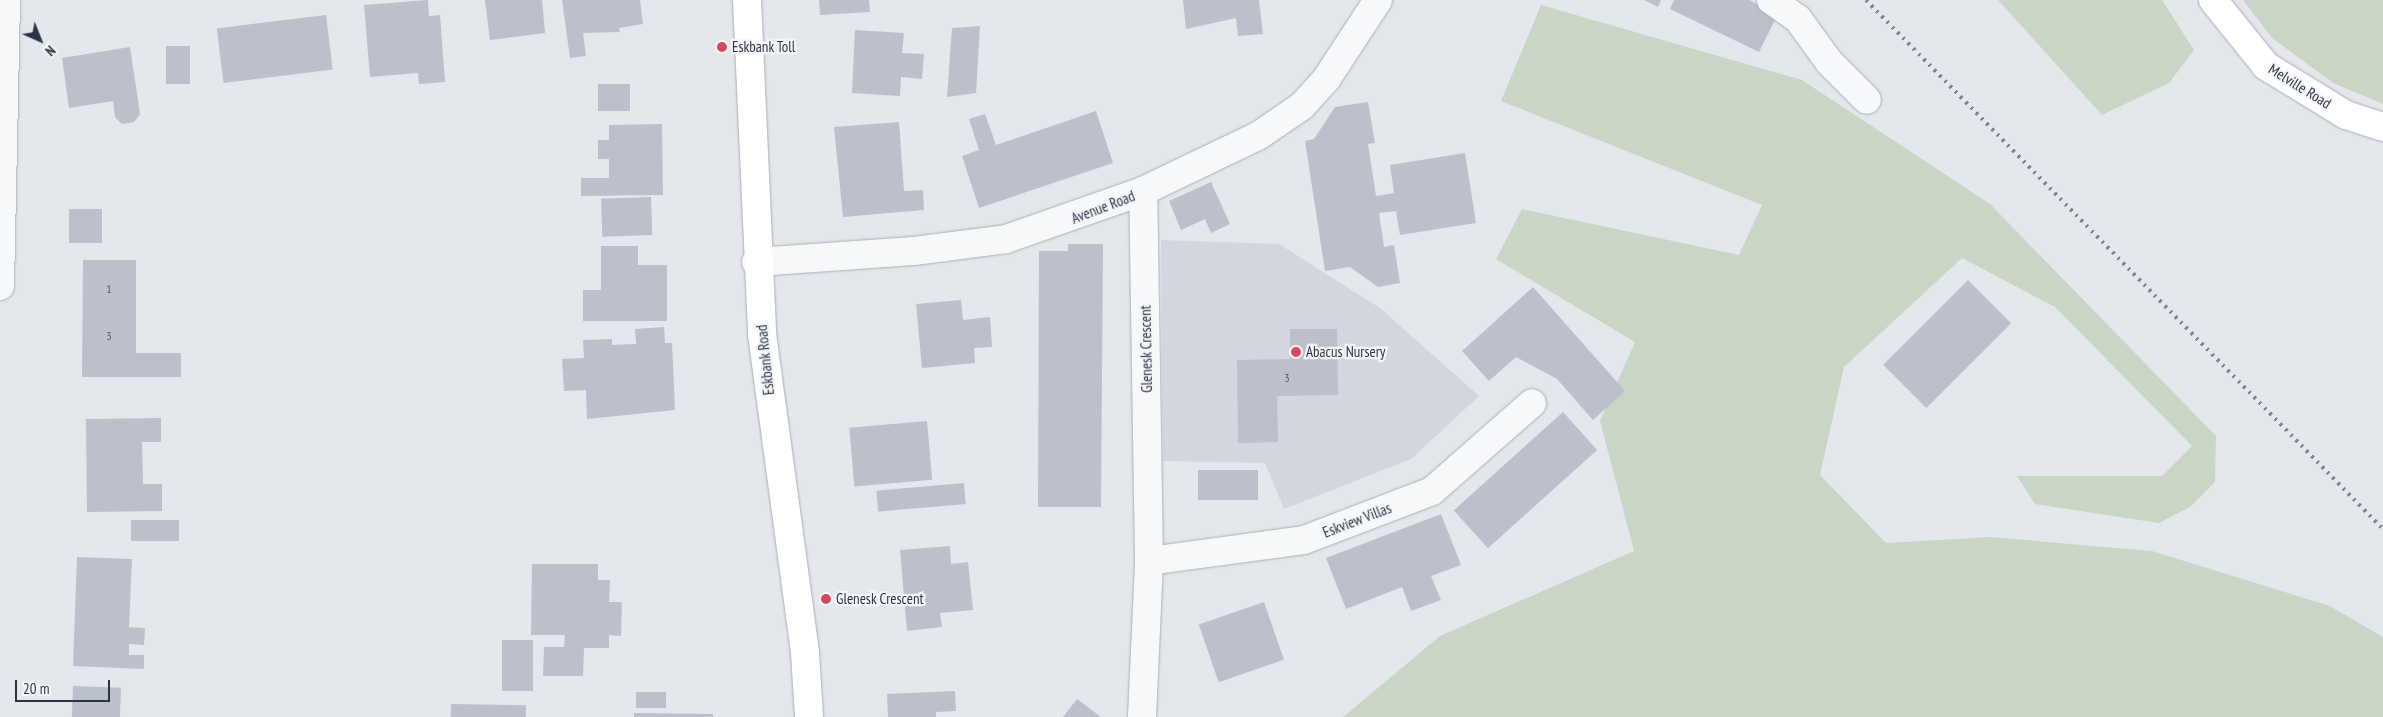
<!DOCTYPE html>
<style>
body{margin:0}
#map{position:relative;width:2383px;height:717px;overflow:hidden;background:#e4e7ec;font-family:"PT Sans Narrow",sans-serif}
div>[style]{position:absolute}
.built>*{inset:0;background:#d2d6de}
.green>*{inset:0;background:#c9d6c5}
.building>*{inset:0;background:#bbc0ca;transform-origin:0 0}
.roads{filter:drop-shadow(0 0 1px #a9aeb7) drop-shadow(0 0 1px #a9aeb7)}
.minor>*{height:28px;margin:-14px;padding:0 14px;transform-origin:14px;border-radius:14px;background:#f7f8fa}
.major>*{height:28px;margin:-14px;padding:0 14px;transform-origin:14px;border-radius:14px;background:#fff}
.rail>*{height:4px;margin-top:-2px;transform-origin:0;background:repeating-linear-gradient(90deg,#7d8696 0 2.5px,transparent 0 7.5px)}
.dots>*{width:14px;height:14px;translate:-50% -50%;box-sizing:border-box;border:2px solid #f4f6f9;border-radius:50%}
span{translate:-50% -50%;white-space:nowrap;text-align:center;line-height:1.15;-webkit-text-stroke:4.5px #f4f6f9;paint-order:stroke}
.number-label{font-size:12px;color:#4f5766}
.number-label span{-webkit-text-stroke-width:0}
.poi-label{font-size:15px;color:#2b3445}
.left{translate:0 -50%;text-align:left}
.street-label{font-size:15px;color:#2b3445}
.north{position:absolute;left:15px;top:15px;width:50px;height:50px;-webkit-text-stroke:4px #f4f6f9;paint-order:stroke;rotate:136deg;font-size:14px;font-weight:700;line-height:20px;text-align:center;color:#2b3445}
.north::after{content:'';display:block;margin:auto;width:18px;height:22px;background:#2b3445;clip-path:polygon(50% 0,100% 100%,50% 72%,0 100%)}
.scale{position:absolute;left:15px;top:680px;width:95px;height:22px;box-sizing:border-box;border:2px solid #2b3445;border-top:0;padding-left:6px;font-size:15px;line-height:18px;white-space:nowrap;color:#2b3445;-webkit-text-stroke:4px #f4f6f9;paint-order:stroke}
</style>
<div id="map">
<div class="built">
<div style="clip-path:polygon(1161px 240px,1279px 244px,1380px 308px,1479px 396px,1411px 459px,1284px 509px,1265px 463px,1163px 461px)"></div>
</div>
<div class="green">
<div style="clip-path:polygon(1998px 0,2162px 0,2194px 50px,2169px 83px,2102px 115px)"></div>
<div style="clip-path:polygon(2243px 0,2383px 0,2383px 104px,2333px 83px,2272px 38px)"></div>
<div style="clip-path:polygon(1541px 5px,1802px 80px,1990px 204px,2216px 436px,2215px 482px,2190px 507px,2159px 523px,2035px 504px,2017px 476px,2162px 476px,2192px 446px,2055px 307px,1962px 258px,1844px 367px,1820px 475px,1886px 543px,1990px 537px,2152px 551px,2330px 606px,2383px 637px,2383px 717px,1343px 717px,1440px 636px,1634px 551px,1600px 421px,1635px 342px,1496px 259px,1522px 209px,1739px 255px,1762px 205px,1501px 101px)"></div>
</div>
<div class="building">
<div style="clip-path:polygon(428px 0,429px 16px,440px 15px,445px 82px,419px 84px,418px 73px,370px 77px,364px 5px)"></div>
<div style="clip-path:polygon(485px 0,542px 0,545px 33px,490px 40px)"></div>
<div style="clip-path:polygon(562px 0,640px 0,643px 24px,619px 28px,620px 32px,583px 33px,586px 56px,570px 58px)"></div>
<div style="clip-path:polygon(819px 0,869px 0,870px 12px,820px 15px)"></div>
<div style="clip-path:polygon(1183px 0,1259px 0,1263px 34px,1238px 36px,1236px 18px,1186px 29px)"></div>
<div style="clip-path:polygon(1644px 0,1661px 0,1658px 7px)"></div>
<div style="clip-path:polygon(1674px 0,1749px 0,1778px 14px,1759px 52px,1670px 9px)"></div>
<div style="left:326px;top:15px;width:55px;height:110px;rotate:83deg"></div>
<div style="clip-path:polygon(980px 26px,976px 93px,947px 97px,952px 28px)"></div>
<div style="clip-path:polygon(855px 30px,904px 33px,902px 53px,924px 54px,922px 79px,901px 77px,900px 96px,852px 93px)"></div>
<div style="left:166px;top:46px;width:24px;height:38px"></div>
<div style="clip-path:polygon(130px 47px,140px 114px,134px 122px,122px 124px,115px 117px,113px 101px,69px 108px,62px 58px)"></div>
<div style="left:630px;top:84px;width:27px;height:32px;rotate:90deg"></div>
<div style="clip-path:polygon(1368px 102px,1375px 143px,1368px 144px,1376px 196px,1394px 193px,1390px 165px,1465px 153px,1476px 223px,1400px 235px,1396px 211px,1379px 213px,1384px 247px,1394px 245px,1400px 283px,1378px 287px,1350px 267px,1325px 271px,1305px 141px,1314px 139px,1335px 107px)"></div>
<div style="clip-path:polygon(1096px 111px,1113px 163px,979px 208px,962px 156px,979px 150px,969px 119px,985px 114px,996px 145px)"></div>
<div style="clip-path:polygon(899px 122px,904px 191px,923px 190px,924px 210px,843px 217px,834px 127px)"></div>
<div style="clip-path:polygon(662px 124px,663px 195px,581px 196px,581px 178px,609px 178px,609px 159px,598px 159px,598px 140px,609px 140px,609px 125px)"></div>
<div style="clip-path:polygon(1211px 182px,1230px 224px,1211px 233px,1205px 219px,1181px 230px,1169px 201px)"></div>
<div style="left:651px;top:197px;width:38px;height:50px;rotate:88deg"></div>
<div style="left:69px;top:209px;width:33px;height:34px"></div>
<div style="clip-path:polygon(1068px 244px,1103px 244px,1101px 507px,1038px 507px,1039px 251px,1068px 251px)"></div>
<div style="clip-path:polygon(601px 246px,638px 246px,638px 265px,667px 265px,667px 321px,583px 321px,583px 290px,601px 290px)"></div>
<div style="clip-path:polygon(83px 260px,136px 260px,136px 353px,181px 353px,181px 377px,82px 377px)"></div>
<div style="left:1968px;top:280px;width:61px;height:120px;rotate:45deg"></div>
<div style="clip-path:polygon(1533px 287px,1625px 391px,1593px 420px,1557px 379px,1516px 357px,1489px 381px,1462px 351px)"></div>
<div style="clip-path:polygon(961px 300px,963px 320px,990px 317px,992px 347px,974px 348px,975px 363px,922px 368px,916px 304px)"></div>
<div style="clip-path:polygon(664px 327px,665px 343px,672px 343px,675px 410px,587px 419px,586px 390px,564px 391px,562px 359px,584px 358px,583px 340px,612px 339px,612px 345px,636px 344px,635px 329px)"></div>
<div style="clip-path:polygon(1290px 329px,1337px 329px,1338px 395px,1277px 396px,1278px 442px,1238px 443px,1237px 360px,1290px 359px)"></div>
<div style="left:1563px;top:412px;width:51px;height:147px;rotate:48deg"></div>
<div style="clip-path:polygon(161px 418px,161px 442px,142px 442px,143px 484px,162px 484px,162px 511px,87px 512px,86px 419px)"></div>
<div style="left:927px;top:421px;width:59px;height:78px;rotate:85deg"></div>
<div style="left:1258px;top:470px;width:30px;height:60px;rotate:90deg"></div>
<div style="left:964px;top:483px;width:21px;height:88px;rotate:85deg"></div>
<div style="clip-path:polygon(1441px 514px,1461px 565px,1431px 576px,1441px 600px,1411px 611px,1402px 587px,1346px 609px,1326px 558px)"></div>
<div style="left:131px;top:520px;width:48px;height:21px"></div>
<div style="clip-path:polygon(950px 546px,951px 564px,968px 562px,973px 610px,940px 613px,942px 627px,907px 631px,900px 550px)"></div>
<div style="clip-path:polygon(77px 557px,132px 559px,129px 627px,145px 628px,144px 645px,129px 644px,129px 655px,144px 655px,144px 669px,73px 666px)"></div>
<div style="clip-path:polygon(532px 564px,598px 564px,598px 580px,610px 580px,609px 602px,622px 602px,621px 636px,609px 635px,609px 648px,584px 648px,583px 676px,543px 676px,544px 647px,564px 647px,565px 635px,531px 635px)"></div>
<div style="left:1264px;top:602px;width:61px;height:69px;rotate:71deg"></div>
<div style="left:502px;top:640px;width:31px;height:51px"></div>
<div style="left:73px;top:686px;width:48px;height:31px;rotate:2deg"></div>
<div style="clip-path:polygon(955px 691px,956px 711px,936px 712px,936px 717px,888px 717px,887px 694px)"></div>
<div style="left:636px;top:692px;width:30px;height:16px"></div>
<div style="clip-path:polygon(1077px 699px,1101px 717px,1063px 717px)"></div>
<div style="left:451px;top:704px;width:75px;height:13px;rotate:1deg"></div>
<div style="clip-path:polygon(634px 713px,713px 714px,713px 717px,634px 717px)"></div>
</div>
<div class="roads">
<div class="minor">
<div style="left:1771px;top:0;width:33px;rotate:35deg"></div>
<div style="left:1798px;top:19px;width:54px;rotate:54deg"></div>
<div style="left:1830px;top:63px;width:52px;rotate:45deg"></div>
<div style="left:756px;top:262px;width:158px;rotate:-4deg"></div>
<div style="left:914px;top:251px;width:93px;rotate:-7.4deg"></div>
<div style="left:1006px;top:239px;width:145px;rotate:-19.3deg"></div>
<div style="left:1143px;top:191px;width:127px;rotate:-25.6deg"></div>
<div style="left:1258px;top:136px;width:53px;rotate:-34.3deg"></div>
<div style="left:1302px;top:106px;width:38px;rotate:-48deg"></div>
<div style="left:1327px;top:78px;width:93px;rotate:-56.8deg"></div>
<div style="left:0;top:286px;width:286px;rotate:-88.8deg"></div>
<div style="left:1149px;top:561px;width:156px;rotate:-7.7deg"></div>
<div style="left:1304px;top:540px;width:137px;rotate:-20.9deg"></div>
<div style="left:1432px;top:491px;width:133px;rotate:-41.3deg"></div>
<div style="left:1142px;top:717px;width:156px;rotate:-87.4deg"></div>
<div style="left:1149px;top:561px;width:370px;rotate:-90.9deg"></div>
</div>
<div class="major">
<div style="left:747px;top:0;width:334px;rotate:87.4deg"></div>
<div style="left:762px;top:334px;width:322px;rotate:82.3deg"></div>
<div style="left:805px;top:653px;width:64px;rotate:86.4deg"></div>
<div style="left:2213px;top:0;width:85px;rotate:51.2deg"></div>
<div style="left:2266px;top:66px;width:94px;rotate:31.5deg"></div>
<div style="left:2346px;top:115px;width:39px;rotate:18deg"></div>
</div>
</div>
<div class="rail">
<div style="left:1866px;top:0;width:740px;rotate:45.66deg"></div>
</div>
<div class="dots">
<div style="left:722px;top:47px;background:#d1495b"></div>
<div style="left:1296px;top:352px;background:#d1495b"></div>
<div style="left:826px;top:599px;background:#d1495b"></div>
</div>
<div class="number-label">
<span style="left:109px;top:289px">1</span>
<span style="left:109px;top:336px">3</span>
<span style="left:1287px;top:378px">3</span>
</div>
<div class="poi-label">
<span class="left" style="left:732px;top:47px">Eskbank Toll</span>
<span class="left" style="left:1306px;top:352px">Abacus Nursery</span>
<span class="left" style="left:836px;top:599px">Glenesk Crescent</span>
</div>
<div class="street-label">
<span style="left:2300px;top:86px;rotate:32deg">Melville Road</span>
<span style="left:1103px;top:207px;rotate:-21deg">Avenue Road</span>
<span style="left:1146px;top:349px;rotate:-91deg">Glenesk Crescent</span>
<span style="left:765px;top:360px;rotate:-96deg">Eskbank Road</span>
<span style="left:1357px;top:520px;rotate:-21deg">Eskview Villas</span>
</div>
<div class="north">N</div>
<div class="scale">20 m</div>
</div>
